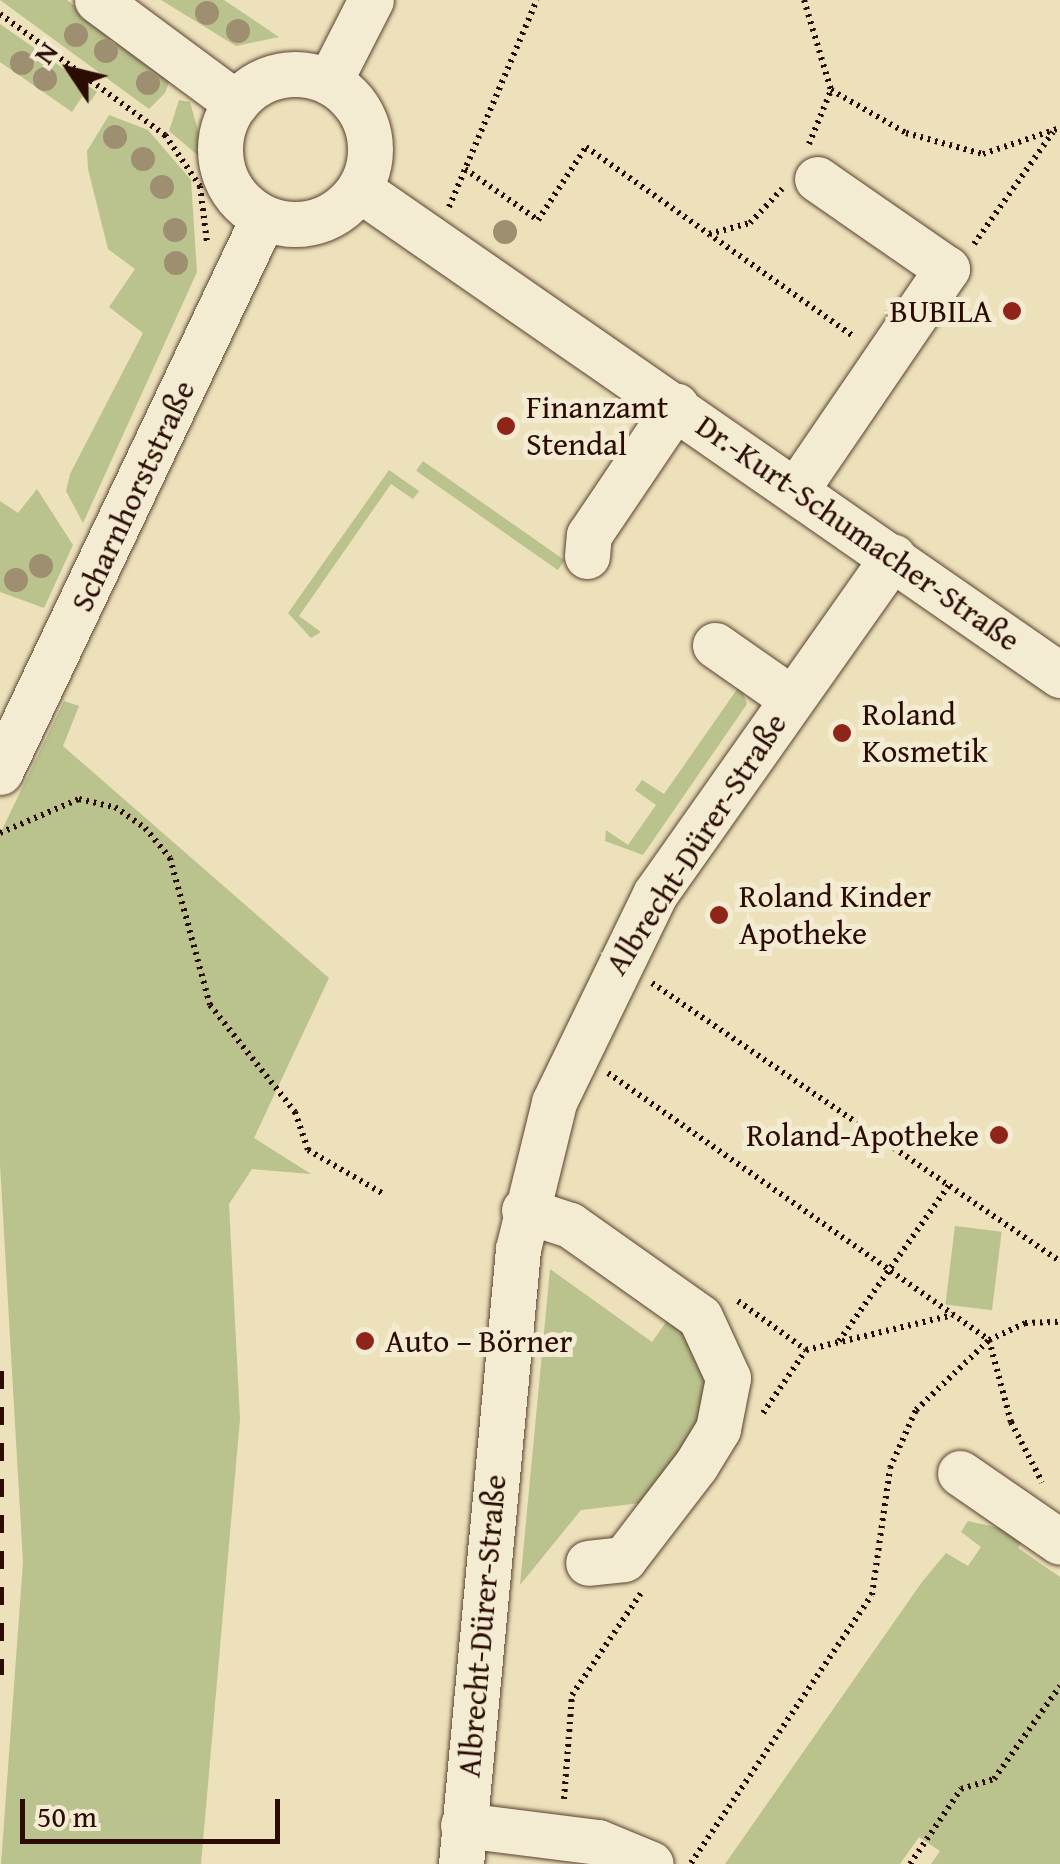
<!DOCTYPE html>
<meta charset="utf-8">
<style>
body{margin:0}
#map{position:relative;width:1060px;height:1864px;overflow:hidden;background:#ece1ba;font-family:"Gentium Book Plus",serif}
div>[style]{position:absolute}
.green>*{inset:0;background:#bac28e;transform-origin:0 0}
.path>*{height:6px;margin-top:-3px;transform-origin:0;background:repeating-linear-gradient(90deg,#2c0c02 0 2.5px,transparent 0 7.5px)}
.roads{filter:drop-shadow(0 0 2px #5c4130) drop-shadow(0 0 2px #5c4130)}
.minor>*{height:45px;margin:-22.5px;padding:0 22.5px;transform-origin:22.5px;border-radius:22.5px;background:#f3ecd2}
.minor>.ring{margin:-22.5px;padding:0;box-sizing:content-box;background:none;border:45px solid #f3ecd2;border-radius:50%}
.rail>*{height:8px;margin-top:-4px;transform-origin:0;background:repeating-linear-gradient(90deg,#2c0c02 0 18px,transparent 0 36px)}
.trees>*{width:24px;height:24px;margin:-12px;border-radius:50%;background:#9e8f70}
.dots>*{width:28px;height:28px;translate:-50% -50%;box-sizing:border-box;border:5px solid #f3ecd2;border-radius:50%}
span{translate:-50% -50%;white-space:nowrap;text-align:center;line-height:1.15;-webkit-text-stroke:10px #f3ecd2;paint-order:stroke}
.poi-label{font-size:32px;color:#2c0c02}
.right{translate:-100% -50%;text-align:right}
.left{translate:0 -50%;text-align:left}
.street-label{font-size:32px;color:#2c0c02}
.north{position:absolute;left:20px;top:20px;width:100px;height:100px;-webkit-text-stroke:8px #f3ecd2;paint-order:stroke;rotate:305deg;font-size:28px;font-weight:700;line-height:40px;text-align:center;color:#2c0c02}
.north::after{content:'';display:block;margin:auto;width:35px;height:45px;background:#2c0c02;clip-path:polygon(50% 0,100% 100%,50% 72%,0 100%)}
.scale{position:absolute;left:20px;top:1799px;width:260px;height:45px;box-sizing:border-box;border:5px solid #2c0c02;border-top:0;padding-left:12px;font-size:30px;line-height:35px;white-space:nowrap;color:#2c0c02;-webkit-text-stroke:8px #f3ecd2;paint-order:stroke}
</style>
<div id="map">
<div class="green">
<div style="clip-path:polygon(0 0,67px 0,170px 80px,165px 93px,149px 109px)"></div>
<div style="clip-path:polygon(161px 0,224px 0,279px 37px,236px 46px)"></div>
<div style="clip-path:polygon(0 24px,97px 92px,90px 102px,82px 97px,72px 112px,0 62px)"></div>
<div style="clip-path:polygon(179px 100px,190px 102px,207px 163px,169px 131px)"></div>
<div style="clip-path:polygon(109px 115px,148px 130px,191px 180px,197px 272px,83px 523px,66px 491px,70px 474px,143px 333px,109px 307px,135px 269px,108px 249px,88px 169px,87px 151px)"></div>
<div style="left:423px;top:461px;width:173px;height:12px;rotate:35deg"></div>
<div style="clip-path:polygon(389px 470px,419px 491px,413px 499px,391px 484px,299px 616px,321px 632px,311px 638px,288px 613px)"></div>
<div style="clip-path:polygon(37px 489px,73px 545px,44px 608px,0 592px,0 501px,18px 513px)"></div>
<div style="clip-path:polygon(740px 685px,747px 704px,643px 855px,605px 841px,606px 830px,628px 845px,656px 805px,635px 790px,642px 780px,664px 794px)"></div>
<div style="clip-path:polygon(64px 701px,79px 706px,63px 746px,329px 978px,254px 1138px,311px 1174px,252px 1169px,229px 1204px,240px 1419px,201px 1864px,1px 1864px,23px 1562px,0 1164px,0 834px)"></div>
<div style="left:955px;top:1226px;width:47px;height:79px;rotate:7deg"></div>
<div style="clip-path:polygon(550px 1269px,652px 1342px,671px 1315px,692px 1331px,713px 1408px,641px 1503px,581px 1510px,520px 1585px)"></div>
<div style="clip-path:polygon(968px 1521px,1013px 1531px,1024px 1538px,1018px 1548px,1060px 1577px,1060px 1864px,931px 1864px,940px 1851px,919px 1837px,900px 1864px,725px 1864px,922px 1582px,946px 1553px,968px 1566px,981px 1547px,961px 1532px)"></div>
</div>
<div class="path">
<div style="left:804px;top:0;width:94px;rotate:73.3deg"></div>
<div style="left:831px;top:90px;width:86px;rotate:29.8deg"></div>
<div style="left:906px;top:133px;width:80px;rotate:15.3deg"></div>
<div style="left:983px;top:154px;width:81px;rotate:-18.7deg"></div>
<div style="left:0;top:14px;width:205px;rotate:36.3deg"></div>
<div style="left:165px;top:135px;width:62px;rotate:55.5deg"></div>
<div style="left:200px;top:186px;width:56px;rotate:82.9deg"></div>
<div style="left:809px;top:144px;width:58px;rotate:-67.8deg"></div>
<div style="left:465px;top:169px;width:89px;rotate:34.9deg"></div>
<div style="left:538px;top:220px;width:87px;rotate:-56.7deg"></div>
<div style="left:586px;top:147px;width:327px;rotate:35.3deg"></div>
<div style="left:449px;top:207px;width:225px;rotate:-67deg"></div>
<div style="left:709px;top:234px;width:42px;rotate:-15deg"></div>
<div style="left:750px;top:223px;width:47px;rotate:-46.7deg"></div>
<div style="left:974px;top:244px;width:137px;rotate:-54.8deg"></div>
<div style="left:0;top:833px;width:86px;rotate:-23.3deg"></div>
<div style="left:79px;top:799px;width:37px;rotate:13deg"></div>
<div style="left:115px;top:807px;width:37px;rotate:35deg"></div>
<div style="left:145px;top:828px;width:39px;rotate:50deg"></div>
<div style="left:170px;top:858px;width:152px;rotate:74.8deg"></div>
<div style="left:210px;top:1005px;width:137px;rotate:51.5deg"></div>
<div style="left:295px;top:1112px;width:40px;rotate:71.1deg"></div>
<div style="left:308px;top:1150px;width:86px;rotate:30.2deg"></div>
<div style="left:652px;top:983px;width:494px;rotate:34.3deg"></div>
<div style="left:608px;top:1073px;width:465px;rotate:35deg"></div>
<div style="left:989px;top:1340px;width:85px;rotate:75deg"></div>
<div style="left:1011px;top:1422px;width:68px;rotate:62.7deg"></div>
<div style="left:738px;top:1301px;width:84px;rotate:35.8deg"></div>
<div style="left:839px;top:1341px;width:191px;rotate:-54.8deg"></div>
<div style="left:763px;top:1413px;width:76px;rotate:-55.7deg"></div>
<div style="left:806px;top:1350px;width:151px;rotate:-13.4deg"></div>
<div style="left:564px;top:1799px;width:104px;rotate:-85.6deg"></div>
<div style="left:572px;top:1695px;width:123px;rotate:-55.9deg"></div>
<div style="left:691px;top:1863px;width:323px;rotate:-56deg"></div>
<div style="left:872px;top:1595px;width:128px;rotate:-81.9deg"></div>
<div style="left:890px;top:1468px;width:64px;rotate:-65.9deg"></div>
<div style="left:916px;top:1410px;width:101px;rotate:-43.8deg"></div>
<div style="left:989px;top:1340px;width:40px;rotate:-25deg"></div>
<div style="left:1025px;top:1323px;width:35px;rotate:-2deg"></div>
<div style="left:910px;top:1864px;width:91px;rotate:-55.8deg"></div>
<div style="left:961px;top:1789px;width:34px;rotate:-17deg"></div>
<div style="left:994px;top:1779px;width:114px;rotate:-54.6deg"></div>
</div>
<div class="roads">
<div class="minor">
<div style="left:97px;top:0;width:173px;rotate:36.5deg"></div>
<div class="ring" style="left:220px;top:74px;width:105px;height:105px"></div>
<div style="left:329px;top:82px;width:92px;rotate:-62.9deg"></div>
<div style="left:359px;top:189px;width:853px;rotate:34.73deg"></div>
<div style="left:796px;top:490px;width:268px;rotate:-55.7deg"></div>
<div style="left:947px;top:269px;width:158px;rotate:-145.3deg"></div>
<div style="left:587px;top:556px;width:21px;rotate:-85deg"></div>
<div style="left:589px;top:535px;width:156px;rotate:-56deg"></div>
<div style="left:715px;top:645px;width:93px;rotate:34.9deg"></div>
<div style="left:0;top:772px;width:613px;rotate:-64.6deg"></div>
<div style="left:524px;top:1210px;width:48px;rotate:18.1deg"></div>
<div style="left:570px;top:1225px;width:159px;rotate:35.3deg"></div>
<div style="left:700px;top:1317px;width:67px;rotate:65.3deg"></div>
<div style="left:728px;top:1378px;width:52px;rotate:101.1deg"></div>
<div style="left:718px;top:1429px;width:42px;rotate:121.4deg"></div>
<div style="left:696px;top:1465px;width:118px;rotate:127.5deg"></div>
<div style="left:624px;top:1559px;width:36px;rotate:174deg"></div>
<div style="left:960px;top:1473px;width:121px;rotate:34.6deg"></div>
<div style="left:463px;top:1825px;width:136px;rotate:7.2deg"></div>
<div style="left:598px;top:1842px;width:57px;rotate:22.5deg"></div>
<div style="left:461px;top:1864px;width:618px;rotate:-84.7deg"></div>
<div style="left:518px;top:1249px;width:151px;rotate:-76.2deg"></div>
<div style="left:554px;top:1102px;width:231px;rotate:-64.1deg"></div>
<div style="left:655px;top:894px;width:413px;rotate:-54.8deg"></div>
</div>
</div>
<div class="rail">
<div style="left:0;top:1371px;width:304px;rotate:90deg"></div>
</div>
<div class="trees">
<div style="left:207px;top:13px"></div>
<div style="left:238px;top:31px"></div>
<div style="left:76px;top:35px"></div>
<div style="left:106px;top:51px"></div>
<div style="left:22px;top:63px"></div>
<div style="left:45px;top:79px"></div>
<div style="left:148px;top:83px"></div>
<div style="left:115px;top:137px"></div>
<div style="left:143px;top:159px"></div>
<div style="left:162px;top:187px"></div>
<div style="left:175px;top:230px"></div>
<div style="left:505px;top:232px"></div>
<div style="left:176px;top:263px"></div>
<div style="left:41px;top:566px"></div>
<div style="left:16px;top:580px"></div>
</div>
<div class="dots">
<div style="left:1012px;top:311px;background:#8f2418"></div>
<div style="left:506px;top:426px;background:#8f2418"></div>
<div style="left:842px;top:733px;background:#8f2418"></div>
<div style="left:719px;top:915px;background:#8f2418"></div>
<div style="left:999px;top:1135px;background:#8f2418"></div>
<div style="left:365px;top:1341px;background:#8f2418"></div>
</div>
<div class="poi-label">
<span class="right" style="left:992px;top:311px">BUBILA</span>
<span class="left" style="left:526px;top:426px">Finanzamt<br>Stendal</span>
<span class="left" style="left:862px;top:733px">Roland<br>Kosmetik</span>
<span class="left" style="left:739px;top:915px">Roland Kinder<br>Apotheke</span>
<span class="right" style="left:979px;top:1135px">Roland-Apotheke</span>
<span class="left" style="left:385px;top:1341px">Auto – Börner</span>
</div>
<div class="street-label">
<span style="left:133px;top:496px;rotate:-65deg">Scharnhorststraße</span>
<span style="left:858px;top:533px;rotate:35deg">Dr.-Kurt-Schumacher-Straße</span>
<span style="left:696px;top:844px;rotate:-57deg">Albrecht-Dürer-Straße</span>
<span style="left:482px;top:1626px;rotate:-85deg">Albrecht-Dürer-Straße</span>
</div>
<div class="north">N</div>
<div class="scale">50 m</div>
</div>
